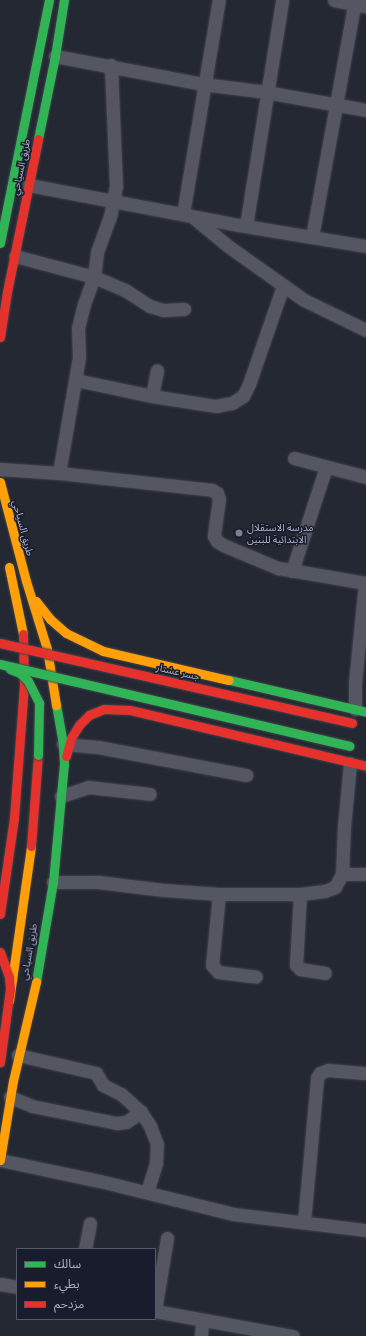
<!DOCTYPE html>
<meta charset="utf-8">
<style>
body{margin:0}
#map{position:relative;width:366px;height:1336px;overflow:hidden;background:#242832;font-family:"Roboto Condensed","Noto Sans Arabic",sans-serif}
div>[style]{position:absolute}
.roads{filter:drop-shadow(0 0 1px #40434b) drop-shadow(0 0 1px #40434b)}
.street>*{height:13px;margin:-6.5px;padding:0 6.5px;transform-origin:6.5px;border-radius:6.5px;background:#545661}
.fast>*{height:9px;margin:-4.5px;padding:0 4.5px;transform-origin:4.5px;border-radius:4.5px;background:#30b455}
.slow>*{height:9px;margin:-4.5px;padding:0 4.5px;transform-origin:4.5px;border-radius:4.5px;background:#ff9f0a}
.jam>*{height:9px;margin:-4.5px;padding:0 4.5px;transform-origin:4.5px;border-radius:4.5px;background:#e5322d}
.bridges{filter:drop-shadow(0 0 1px #41454f) drop-shadow(0 0 1px #41454f)}
.fast-bridge>*{height:9px;margin:-4.5px;padding:0 4.5px;transform-origin:4.5px;border-radius:4.5px;background:#30b455}
.jam-bridge>*{height:9px;margin:-4.5px;padding:0 4.5px;transform-origin:4.5px;border-radius:4.5px;background:#e5322d}
.dots>*{width:11px;height:11px;translate:-50% -50%;box-sizing:border-box;border:2px solid #181c2d;border-radius:50%}
span{translate:-50% -50%;white-space:nowrap;text-align:center;line-height:1.15;-webkit-text-stroke:3px #181c2d;paint-order:stroke}
.street-label{font-size:10px;color:#acb1c6}
.poi-label{font-size:10px;color:#acb1c6}
.left{translate:0 -50%;text-align:left}
.legend{position:absolute;left:16px;top:1248px;width:140px;height:72px;box-sizing:border-box;background:#181c2d;border:1px solid #53586a;margin:0;padding:5px 7px;list-style:none;font-size:12px;color:#acb1c6}
.legend li{display:flex;align-items:center;gap:8px;height:20px}
.legend b{width:20px;border:1px solid #53586a}
</style>
<div id="map">
<div class="roads">
<div class="street">
<div style="left:334px;top:0;width:33px;rotate:11deg"></div>
<div style="left:55px;top:56px;width:151px;rotate:10.7deg"></div>
<div style="left:203px;top:84px;width:64px;rotate:7.2deg"></div>
<div style="left:266px;top:92px;width:102px;rotate:10.2deg"></div>
<div style="left:29px;top:185px;width:214px;rotate:10.8deg"></div>
<div style="left:239px;top:225px;width:129px;rotate:9.4deg"></div>
<div style="left:183px;top:214px;width:217px;rotate:-80.5deg"></div>
<div style="left:194px;top:218px;width:44px;rotate:39.5deg"></div>
<div style="left:228px;top:246px;width:93px;rotate:35.4deg"></div>
<div style="left:304px;top:300px;width:69px;rotate:25.8deg"></div>
<div style="left:246px;top:226px;width:229px;rotate:-80.9deg"></div>
<div style="left:312px;top:237px;width:241px;rotate:-79.7deg"></div>
<div style="left:15px;top:256px;width:82px;rotate:14.9deg"></div>
<div style="left:94px;top:277px;width:34px;rotate:23deg"></div>
<div style="left:125px;top:290px;width:30px;rotate:33deg"></div>
<div style="left:150px;top:306px;width:14px;rotate:17deg"></div>
<div style="left:163px;top:310px;width:21px;rotate:-3deg"></div>
<div style="left:76px;top:380px;width:78px;rotate:11.9deg"></div>
<div style="left:152px;top:396px;width:65px;rotate:8.9deg"></div>
<div style="left:216px;top:406px;width:16px;rotate:-11deg"></div>
<div style="left:232px;top:403px;width:13px;rotate:-32deg"></div>
<div style="left:243px;top:396px;width:13px;rotate:-63deg"></div>
<div style="left:249px;top:384px;width:104px;rotate:-70.9deg"></div>
<div style="left:152px;top:396px;width:26px;rotate:-79deg"></div>
<div style="left:294px;top:458px;width:74px;rotate:14.8deg"></div>
<div style="left:0;top:469px;width:59px;rotate:3.9deg"></div>
<div style="left:59px;top:473px;width:154px;rotate:6.3deg"></div>
<div style="left:212px;top:490px;width:6px;rotate:31deg"></div>
<div style="left:217px;top:493px;width:6px;rotate:72deg"></div>
<div style="left:219px;top:499px;width:37px;rotate:98deg"></div>
<div style="left:214px;top:536px;width:6px;rotate:59deg"></div>
<div style="left:217px;top:541px;width:7px;rotate:34deg"></div>
<div style="left:223px;top:545px;width:60px;rotate:22.7deg"></div>
<div style="left:278px;top:568px;width:89px;rotate:9.7deg"></div>
<div style="left:59px;top:473px;width:118px;rotate:-80.2deg"></div>
<div style="left:79px;top:357px;width:29px;rotate:-92deg"></div>
<div style="left:78px;top:328px;width:25px;rotate:-76deg"></div>
<div style="left:84px;top:304px;width:29px;rotate:-70deg"></div>
<div style="left:94px;top:277px;width:25px;rotate:-83deg"></div>
<div style="left:97px;top:252px;width:37px;rotate:-70deg"></div>
<div style="left:110px;top:217px;width:32px;rotate:-79deg"></div>
<div style="left:116px;top:186px;width:121px;rotate:-92.4deg"></div>
<div style="left:292px;top:571px;width:109px;rotate:-71.9deg"></div>
<div style="left:355px;top:709px;width:26px;rotate:-90deg"></div>
<div style="left:355px;top:683px;width:100px;rotate:-84.3deg"></div>
<div style="left:63px;top:744px;width:35px;rotate:5deg"></div>
<div style="left:98px;top:747px;width:151px;rotate:10.7deg"></div>
<div style="left:61px;top:796px;width:28px;rotate:-18deg"></div>
<div style="left:88px;top:787px;width:62px;rotate:6.4deg"></div>
<div style="left:342px;top:874px;width:24px"></div>
<div style="left:53px;top:882px;width:45px"></div>
<div style="left:98px;top:882px;width:66px;rotate:6.9deg"></div>
<div style="left:164px;top:890px;width:55px;rotate:4.2deg"></div>
<div style="left:219px;top:894px;width:81px"></div>
<div style="left:300px;top:894px;width:25px;rotate:-7deg"></div>
<div style="left:325px;top:891px;width:11px;rotate:-22deg"></div>
<div style="left:335px;top:887px;width:15px;rotate:-62deg"></div>
<div style="left:342px;top:874px;width:47px;rotate:-87.6deg"></div>
<div style="left:344px;top:827px;width:64px;rotate:-84.6deg"></div>
<div style="left:219px;top:894px;width:71px;rotate:95.6deg"></div>
<div style="left:212px;top:965px;width:9px;rotate:49deg"></div>
<div style="left:218px;top:972px;width:38px;rotate:7deg"></div>
<div style="left:300px;top:894px;width:71px;rotate:93.2deg"></div>
<div style="left:296px;top:965px;width:6px;rotate:45deg"></div>
<div style="left:300px;top:969px;width:25px;rotate:9deg"></div>
<div style="left:18px;top:1055px;width:80px;rotate:13deg"></div>
<div style="left:96px;top:1073px;width:14px;rotate:60deg"></div>
<div style="left:103px;top:1085px;width:20px;rotate:27deg"></div>
<div style="left:121px;top:1094px;width:27px;rotate:42deg"></div>
<div style="left:141px;top:1112px;width:17px;rotate:57deg"></div>
<div style="left:150px;top:1126px;width:19px;rotate:69deg"></div>
<div style="left:157px;top:1144px;width:19px;rotate:93deg"></div>
<div style="left:156px;top:1163px;width:30px;rotate:107deg"></div>
<div style="left:10px;top:1097px;width:24px;rotate:22deg"></div>
<div style="left:32px;top:1106px;width:86px;rotate:11.4deg"></div>
<div style="left:116px;top:1123px;width:10px;rotate:-6deg"></div>
<div style="left:126px;top:1122px;width:18px;rotate:-34deg"></div>
<div style="left:0;top:1160px;width:102px;rotate:11.9deg"></div>
<div style="left:100px;top:1181px;width:137px;rotate:13.9deg"></div>
<div style="left:233px;top:1214px;width:134px;rotate:6.9deg"></div>
<div style="left:304px;top:1222px;width:145px;rotate:-84.8deg"></div>
<div style="left:317px;top:1078px;width:6px;rotate:-59deg"></div>
<div style="left:320px;top:1073px;width:9px;rotate:-21deg"></div>
<div style="left:328px;top:1070px;width:38px;rotate:5deg"></div>
<div style="left:85px;top:1249px;width:26px;rotate:-79deg"></div>
<div style="left:0;top:1284px;width:17px;rotate:10deg"></div>
<div style="left:155px;top:1310px;width:73px;rotate:-80.5deg"></div>
<div style="left:155px;top:1311px;width:140px;rotate:10.3deg"></div>
<div style="left:201px;top:1336px;width:16px;rotate:-86deg"></div>
</div>
<div class="fast">
<div style="left:38px;top:139px;width:85px;rotate:-78.4deg"></div>
<div style="left:55px;top:56px;width:57px;rotate:-80.9deg"></div>
<div style="left:0;top:243px;width:248px;rotate:-78.6deg"></div>
<div style="left:229px;top:680px;width:141px;rotate:13.1deg"></div>
<div style="left:36px;top:982px;width:101px;rotate:-80.4deg"></div>
<div style="left:53px;top:882px;width:119px;rotate:-84.7deg"></div>
<div style="left:64px;top:764px;width:20px;rotate:-93deg"></div>
<div style="left:63px;top:744px;width:40px;rotate:-100deg"></div>
</div>
<div class="slow">
<div style="left:0;top:482px;width:102px;rotate:75.3deg"></div>
<div style="left:26px;top:581px;width:71px;rotate:72.8deg"></div>
<div style="left:47px;top:649px;width:57px;rotate:80.9deg"></div>
<div style="left:9px;top:567px;width:68px;rotate:78.2deg"></div>
<div style="left:36px;top:601px;width:23px;rotate:52deg"></div>
<div style="left:50px;top:619px;width:21px;rotate:41deg"></div>
<div style="left:66px;top:633px;width:41px;rotate:25.9deg"></div>
<div style="left:103px;top:651px;width:129px;rotate:13deg"></div>
<div style="left:9px;top:1001px;width:157px;rotate:-81.9deg"></div>
<div style="left:0;top:1160px;width:80px;rotate:-80.7deg"></div>
<div style="left:13px;top:1081px;width:102px;rotate:-76.9deg"></div>
</div>
<div class="jam">
<div style="left:0;top:337px;width:46px;rotate:-81.2deg"></div>
<div style="left:7px;top:292px;width:156px;rotate:-78.5deg"></div>
<div style="left:66px;top:756px;width:19px;rotate:-74deg"></div>
<div style="left:71px;top:738px;width:15px;rotate:-58deg"></div>
<div style="left:79px;top:725px;width:14px;rotate:-45deg"></div>
<div style="left:89px;top:715px;width:16px;rotate:-22deg"></div>
<div style="left:104px;top:709px;width:26px;rotate:2deg"></div>
<div style="left:130px;top:710px;width:243px;rotate:13.3deg"></div>
<div style="left:31px;top:846px;width:91px;rotate:-85.6deg"></div>
<div style="left:0;top:914px;width:97px;rotate:-81.7deg"></div>
<div style="left:14px;top:818px;width:132px;rotate:-85.7deg"></div>
<div style="left:24px;top:686px;width:52px;rotate:-91.1deg"></div>
<div style="left:0;top:952px;width:27px;rotate:70deg"></div>
<div style="left:9px;top:977px;width:12px;rotate:85deg"></div>
<div style="left:10px;top:989px;width:74px;rotate:97.8deg"></div>
</div>
</div>
<div class="bridges">
<div class="fast-bridge">
<div style="left:0;top:664px;width:359px;rotate:13.2deg"></div>
<div style="left:10px;top:669px;width:11px;rotate:22deg"></div>
<div style="left:20px;top:673px;width:11px;rotate:45deg"></div>
<div style="left:28px;top:681px;width:25px;rotate:63deg"></div>
<div style="left:39px;top:703px;width:52px;rotate:91.1deg"></div>
</div>
<div class="jam-bridge">
<div style="left:0;top:643px;width:361px;rotate:12.8deg"></div>
</div>
</div>
<div class="dots">
<div style="left:239px;top:533px;background:#7c8192"></div>
</div>
<div class="street-label">
<span style="left:21px;top:167px;rotate:-78deg">طريق السياحي</span>
<span style="left:23px;top:528px;rotate:75deg">طريق السياحي</span>
<span style="left:178px;top:672px;rotate:13deg">جسر عشتار</span>
<span style="left:29px;top:952px;rotate:-80deg">طريق السياحي</span>
</div>
<div class="poi-label">
<span class="left" style="left:247px;top:533px">مدرسة الاستقلال<br>الابتدائية للبنين</span>
</div>
<ul class="legend">
<li><b style="height:5px;background:#30b455"></b>سالك</li>
<li><b style="height:5px;background:#ff9f0a"></b>بطيء</li>
<li><b style="height:5px;background:#e5322d"></b>مزدحم</li>
</ul>
</div>
